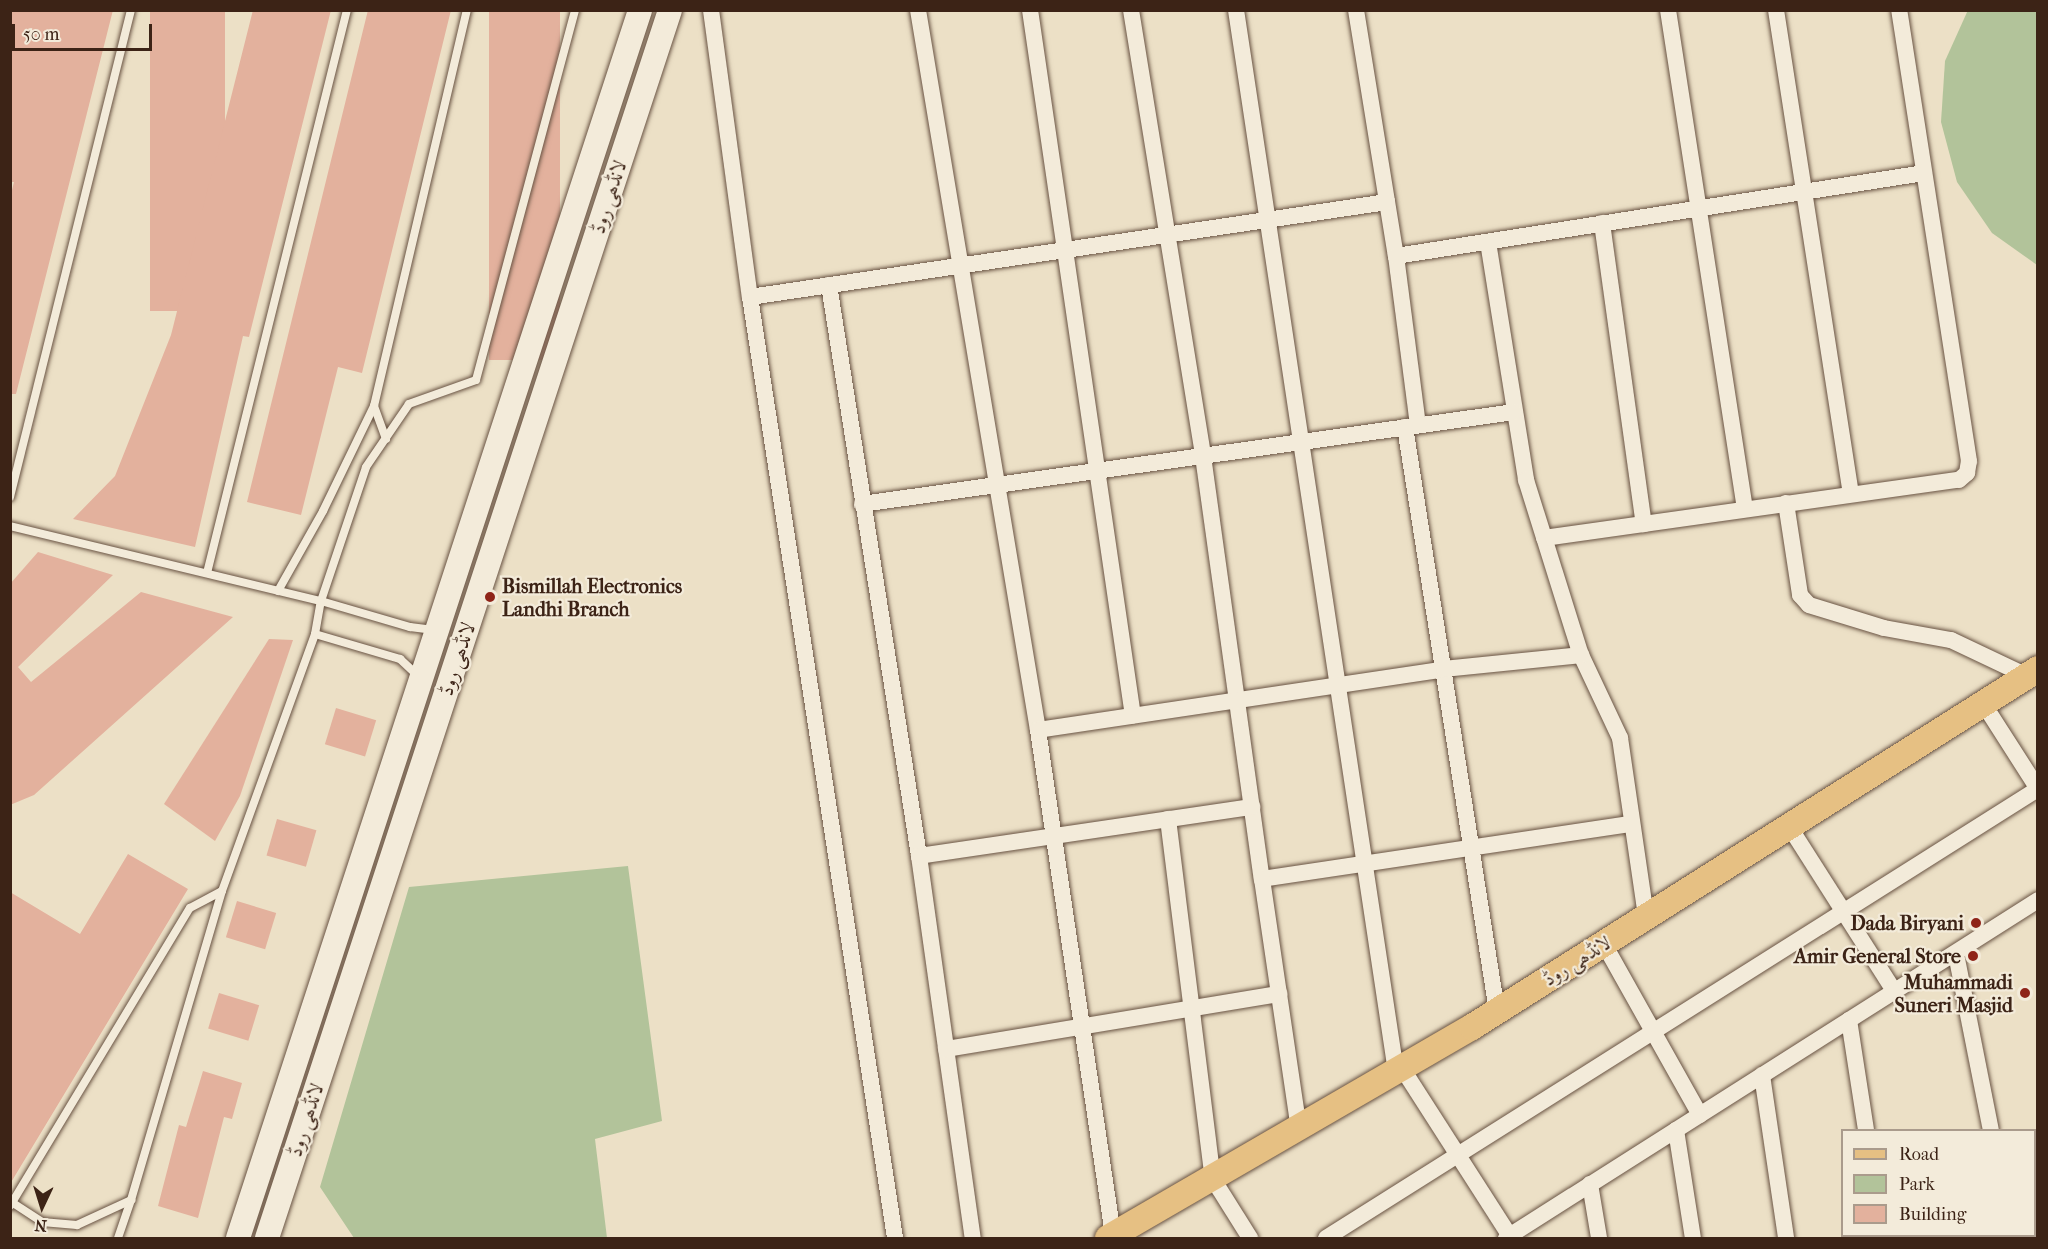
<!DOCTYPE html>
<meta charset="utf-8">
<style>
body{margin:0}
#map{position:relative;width:2048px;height:1249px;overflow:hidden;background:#ece0c6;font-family:"IM FELL French Canon",Amiri,serif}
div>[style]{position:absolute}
.green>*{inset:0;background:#b2c39a}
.building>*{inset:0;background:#e3b19d;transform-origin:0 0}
.roads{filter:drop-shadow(0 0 2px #685242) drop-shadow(0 0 2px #685242)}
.service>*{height:8px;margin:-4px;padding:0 4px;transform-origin:4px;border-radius:4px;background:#f3ebda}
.minor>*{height:16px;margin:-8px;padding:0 8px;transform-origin:8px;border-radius:8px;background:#f3ebda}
.secondary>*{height:24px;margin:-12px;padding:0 12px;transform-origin:12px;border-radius:12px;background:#f3ebda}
.primary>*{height:26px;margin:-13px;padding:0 13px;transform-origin:13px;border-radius:13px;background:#e6c083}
.dots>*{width:16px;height:16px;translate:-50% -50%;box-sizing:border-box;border:3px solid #f3ebda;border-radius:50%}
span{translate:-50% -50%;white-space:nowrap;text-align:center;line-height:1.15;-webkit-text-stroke:4.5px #f3ebda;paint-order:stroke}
.street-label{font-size:20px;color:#3c2316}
.poi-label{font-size:20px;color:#3c2316;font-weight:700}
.left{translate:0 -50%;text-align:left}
.right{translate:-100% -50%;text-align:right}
.frame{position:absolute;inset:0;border:12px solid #3c2316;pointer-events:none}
.legend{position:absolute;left:1841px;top:1129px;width:195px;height:108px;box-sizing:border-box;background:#f3ebda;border:2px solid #aa9b8c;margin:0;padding:8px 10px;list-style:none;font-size:18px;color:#3c2316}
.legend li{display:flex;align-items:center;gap:12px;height:30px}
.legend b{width:30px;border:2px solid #aa9b8c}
.north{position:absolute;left:12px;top:1177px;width:60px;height:60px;-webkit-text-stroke:4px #f3ebda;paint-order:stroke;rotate:184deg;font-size:16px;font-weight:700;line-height:24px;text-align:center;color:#3c2316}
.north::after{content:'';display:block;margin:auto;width:21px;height:27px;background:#3c2316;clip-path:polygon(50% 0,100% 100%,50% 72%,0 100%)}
.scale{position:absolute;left:12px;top:24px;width:140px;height:27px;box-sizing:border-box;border:3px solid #3c2316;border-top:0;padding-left:8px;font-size:18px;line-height:21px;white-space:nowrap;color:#3c2316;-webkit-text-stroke:4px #f3ebda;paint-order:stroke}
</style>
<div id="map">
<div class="green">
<div style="clip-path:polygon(1968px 10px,2037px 11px,2037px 265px,1992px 233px,1957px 182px,1941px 122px,1945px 61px)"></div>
<div style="clip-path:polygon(628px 866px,662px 1121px,595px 1139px,607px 1238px,354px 1238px,320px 1187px,409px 887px)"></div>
</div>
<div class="building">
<div style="clip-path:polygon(10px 10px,113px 10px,16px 394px,10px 394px,10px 198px,14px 182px,10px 182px)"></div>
<div style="left:150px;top:10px;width:75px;height:301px"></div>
<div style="clip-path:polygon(253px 10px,331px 10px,249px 337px,243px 336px,195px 547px,73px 519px,115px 476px,171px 335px)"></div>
<div style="clip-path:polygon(368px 10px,451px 10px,362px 373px,338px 367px,301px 515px,247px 502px)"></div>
<div style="left:489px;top:10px;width:71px;height:350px"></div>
<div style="clip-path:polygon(38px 552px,113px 575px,18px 667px,31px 682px,141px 592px,233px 617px,34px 795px,10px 805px,10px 584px)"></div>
<div style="clip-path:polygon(269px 639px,293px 640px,240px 796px,215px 841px,164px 804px)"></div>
<div style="left:336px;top:708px;width:42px;height:38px;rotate:17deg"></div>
<div style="left:277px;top:819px;width:41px;height:38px;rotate:16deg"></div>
<div style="clip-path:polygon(128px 854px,188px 889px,10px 1184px,10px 892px,80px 934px)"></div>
<div style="left:237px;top:901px;width:41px;height:38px;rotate:17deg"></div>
<div style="left:219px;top:993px;width:42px;height:37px;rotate:17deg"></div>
<div style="clip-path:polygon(203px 1071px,242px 1083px,232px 1119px,224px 1117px,198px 1218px,158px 1206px,179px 1125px,186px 1127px)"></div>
</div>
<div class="roads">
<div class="service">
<div style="left:386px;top:439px;width:35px;rotate:-110deg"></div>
<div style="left:374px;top:406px;width:407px;rotate:-76.8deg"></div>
<div style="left:10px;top:497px;width:502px;rotate:-76.05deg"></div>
<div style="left:10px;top:526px;width:320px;rotate:13.6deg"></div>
<div style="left:321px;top:601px;width:93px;rotate:16.3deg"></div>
<div style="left:410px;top:627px;width:24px;rotate:7deg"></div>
<div style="left:207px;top:573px;width:580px;rotate:-76.04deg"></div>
<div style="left:278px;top:591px;width:92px;rotate:-60.6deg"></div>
<div style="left:323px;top:511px;width:117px;rotate:-64.1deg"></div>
<div style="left:315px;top:634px;width:89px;rotate:16.4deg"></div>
<div style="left:400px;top:659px;width:26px;rotate:43deg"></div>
<div style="left:13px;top:1203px;width:35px;rotate:33deg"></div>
<div style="left:42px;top:1222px;width:35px;rotate:5deg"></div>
<div style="left:77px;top:1225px;width:60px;rotate:-24.8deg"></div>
<div style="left:131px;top:1200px;width:322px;rotate:-73.6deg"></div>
<div style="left:10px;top:1206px;width:348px;rotate:-58.9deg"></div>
<div style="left:190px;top:908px;width:36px;rotate:-28deg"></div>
<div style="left:222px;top:891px;width:273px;rotate:-70.1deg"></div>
<div style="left:315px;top:634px;width:34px;rotate:-80deg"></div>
<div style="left:321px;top:601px;width:141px;rotate:-71.4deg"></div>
<div style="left:366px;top:467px;width:76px;rotate:-55.7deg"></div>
<div style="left:409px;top:404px;width:71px;rotate:-19.7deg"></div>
<div style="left:476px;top:380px;width:383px;rotate:-75deg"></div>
<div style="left:118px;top:1238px;width:40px;rotate:-71.1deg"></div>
</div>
<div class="minor">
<div style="left:711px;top:10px;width:290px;rotate:82.3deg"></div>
<div style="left:750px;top:297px;width:952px;rotate:81.24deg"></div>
<div style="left:918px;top:10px;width:730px;rotate:80.54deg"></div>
<div style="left:1030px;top:10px;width:713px;rotate:81.7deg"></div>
<div style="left:1131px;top:10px;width:452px;rotate:80.8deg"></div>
<div style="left:1203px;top:456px;width:427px;rotate:82.1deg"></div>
<div style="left:1262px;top:879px;width:374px;rotate:-8.5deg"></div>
<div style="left:1236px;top:10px;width:1074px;rotate:81.43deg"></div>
<div style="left:1356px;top:10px;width:249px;rotate:80.8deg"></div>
<div style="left:1396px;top:256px;width:170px;rotate:82.6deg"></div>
<div style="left:1668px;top:10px;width:505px;rotate:81.23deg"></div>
<div style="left:1776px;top:10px;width:489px;rotate:81.2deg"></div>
<div style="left:1602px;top:223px;width:304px;rotate:82.1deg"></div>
<div style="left:1488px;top:242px;width:241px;rotate:80.9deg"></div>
<div style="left:1526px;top:480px;width:183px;rotate:72.6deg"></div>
<div style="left:1581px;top:655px;width:92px;rotate:64.8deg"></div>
<div style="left:1620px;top:738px;width:181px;rotate:81.7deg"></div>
<div style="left:1396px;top:256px;width:534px;rotate:-8.93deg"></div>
<div style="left:829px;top:285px;width:578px;rotate:81.04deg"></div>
<div style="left:919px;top:856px;width:386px;rotate:82deg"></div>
<div style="left:750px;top:297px;width:644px;rotate:-8.48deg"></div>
<div style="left:1405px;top:427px;width:591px;rotate:81.05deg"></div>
<div style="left:1786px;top:503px;width:93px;rotate:81.3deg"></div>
<div style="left:1800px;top:595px;width:13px;rotate:48deg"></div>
<div style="left:1809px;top:605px;width:78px;rotate:17deg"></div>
<div style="left:1884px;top:628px;width:68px;rotate:10.2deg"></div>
<div style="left:1951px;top:640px;width:84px;rotate:25.3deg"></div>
<div style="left:862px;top:504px;width:658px;rotate:-8.03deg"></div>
<div style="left:1544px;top:538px;width:419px;rotate:-8deg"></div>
<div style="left:1959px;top:480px;width:11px;rotate:-41deg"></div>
<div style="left:1967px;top:473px;width:12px;rotate:-81deg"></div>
<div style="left:1969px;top:461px;width:456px;rotate:-98.8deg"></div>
<div style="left:1983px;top:703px;width:102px;rotate:57.4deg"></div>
<div style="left:1168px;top:819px;width:363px;rotate:82.9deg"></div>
<div style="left:1213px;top:1179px;width:70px;rotate:57.9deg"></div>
<div style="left:1789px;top:826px;width:196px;rotate:57.5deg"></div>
<div style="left:919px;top:856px;width:337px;rotate:-8.4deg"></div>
<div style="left:1262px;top:879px;width:253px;rotate:81.6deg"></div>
<div style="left:1604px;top:944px;width:196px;rotate:60.7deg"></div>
<div style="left:1956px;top:954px;width:179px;rotate:78.8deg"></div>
<div style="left:1849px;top:1020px;width:111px;rotate:81.2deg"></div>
<div style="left:946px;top:1049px;width:338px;rotate:-9.4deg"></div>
<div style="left:1402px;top:1068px;width:202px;rotate:57.3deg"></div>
<div style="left:1762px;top:1075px;width:165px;rotate:81.6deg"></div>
<div style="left:1676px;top:1130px;width:109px;rotate:81.1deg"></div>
<div style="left:1590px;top:1184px;width:55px;rotate:80.5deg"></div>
<div style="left:1113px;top:1235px;width:511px;rotate:-98.45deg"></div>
<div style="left:1038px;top:730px;width:411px;rotate:-8.5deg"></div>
<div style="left:1444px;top:669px;width:138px;rotate:-5.8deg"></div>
<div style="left:1882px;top:1236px;width:2px;rotate:90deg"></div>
<div style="left:2011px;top:1236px;width:2px;rotate:90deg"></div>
<div style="left:1326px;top:1238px;width:842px;rotate:-32.24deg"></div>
<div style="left:1506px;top:1238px;width:630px;rotate:-32.43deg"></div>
</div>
<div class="secondary">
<div style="left:238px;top:1238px;width:1292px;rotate:-71.87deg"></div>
<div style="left:267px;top:1238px;width:1292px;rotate:-71.83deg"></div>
</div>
<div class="primary">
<div style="left:1108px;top:1238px;width:421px;rotate:-30.1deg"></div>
<div style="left:1472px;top:1027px;width:670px;rotate:-32.31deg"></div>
</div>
</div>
<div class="dots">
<div style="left:490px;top:597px;background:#8f2418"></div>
<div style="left:1976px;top:923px;background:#8f2418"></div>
<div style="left:1973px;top:956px;background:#8f2418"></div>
<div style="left:2025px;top:993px;background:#8f2418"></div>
</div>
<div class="street-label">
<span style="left:609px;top:197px;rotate:-72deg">لانڈھی روڈ</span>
<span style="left:457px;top:659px;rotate:-72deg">لانڈھی روڈ</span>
<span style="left:1577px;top:961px;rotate:-32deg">لانڈھی روڈ</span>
<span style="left:306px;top:1120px;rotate:-72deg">لانڈھی روڈ</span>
</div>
<div class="poi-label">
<span class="left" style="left:502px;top:598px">Bismillah Electronics<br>Landhi Branch</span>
<span class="right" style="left:1964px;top:923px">Dada Biryani</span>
<span class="right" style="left:1961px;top:956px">Amir General Store</span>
<span class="right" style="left:2013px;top:994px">Muhammadi<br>Suneri Masjid</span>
</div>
<div class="frame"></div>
<ul class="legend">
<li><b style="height:8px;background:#e6c083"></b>Road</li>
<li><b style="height:16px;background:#b2c39a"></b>Park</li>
<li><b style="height:16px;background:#e3b19d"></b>Building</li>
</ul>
<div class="north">N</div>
<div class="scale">50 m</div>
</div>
